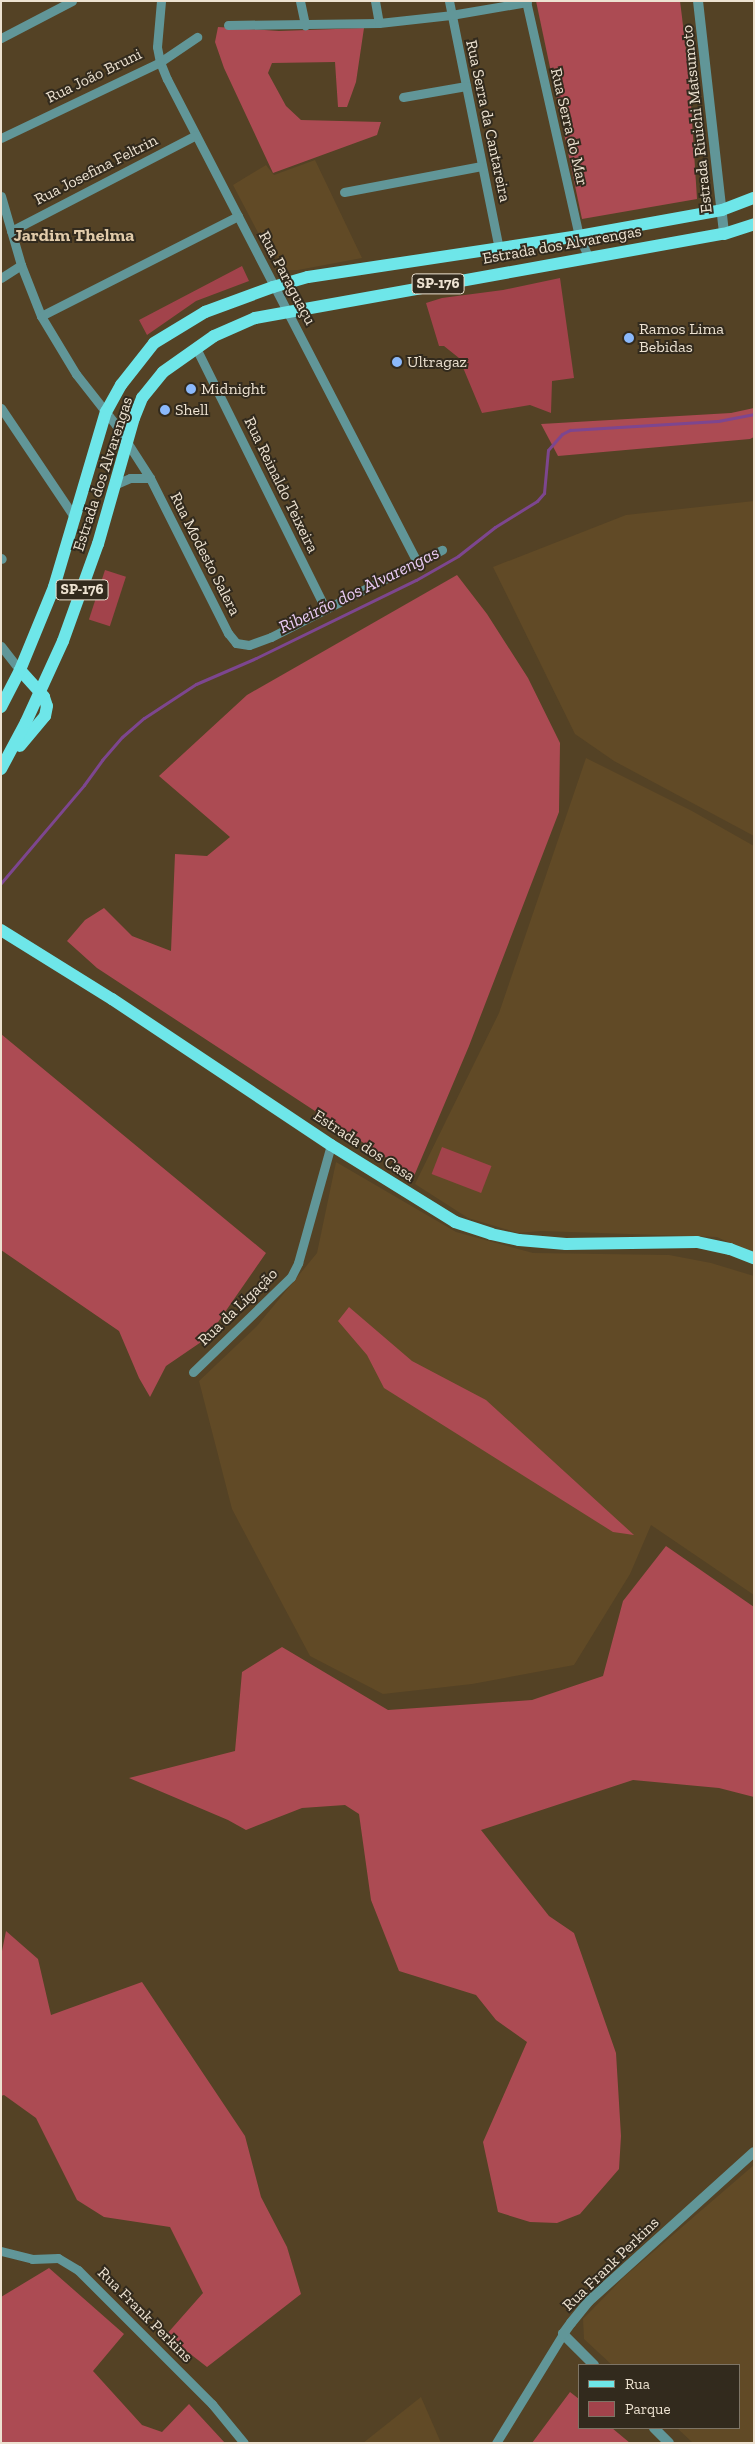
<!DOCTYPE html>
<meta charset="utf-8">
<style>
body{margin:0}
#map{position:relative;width:755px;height:2444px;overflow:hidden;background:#544225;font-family:"Zilla Slab",serif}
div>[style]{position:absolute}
.built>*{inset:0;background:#614a26}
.green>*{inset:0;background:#a2434b;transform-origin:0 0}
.forest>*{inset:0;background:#ac4b53}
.stream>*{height:3px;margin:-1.5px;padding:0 1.5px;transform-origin:1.5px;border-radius:1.5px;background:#7d468f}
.minor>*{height:9px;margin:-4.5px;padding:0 4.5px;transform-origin:4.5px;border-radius:4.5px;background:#619698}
.tertiary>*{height:10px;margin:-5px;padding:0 5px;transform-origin:5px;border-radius:5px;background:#619698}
.primary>*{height:12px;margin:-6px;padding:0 6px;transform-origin:6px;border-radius:6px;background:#6ee6e9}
.dots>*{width:14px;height:14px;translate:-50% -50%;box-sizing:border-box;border:2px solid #322a1d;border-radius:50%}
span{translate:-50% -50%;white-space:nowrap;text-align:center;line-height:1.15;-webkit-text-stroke:4px #322a1d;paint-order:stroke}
.shield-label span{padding:1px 4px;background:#322a1d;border:1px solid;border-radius:4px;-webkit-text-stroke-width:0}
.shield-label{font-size:15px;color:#ede2d1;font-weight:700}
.street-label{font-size:16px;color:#ede2d1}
.poi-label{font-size:16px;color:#ede2d1}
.left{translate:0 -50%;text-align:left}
.neighbourhood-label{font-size:18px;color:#e1cbaa;font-weight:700}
.water-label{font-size:18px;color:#eaccf4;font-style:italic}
.frame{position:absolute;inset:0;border:2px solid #ede2d1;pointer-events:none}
.legend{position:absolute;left:578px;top:2364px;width:162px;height:65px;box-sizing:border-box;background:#322a1d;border:1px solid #7d7465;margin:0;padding:6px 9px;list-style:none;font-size:15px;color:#ede2d1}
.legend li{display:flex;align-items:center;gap:10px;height:25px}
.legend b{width:25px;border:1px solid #7d7465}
</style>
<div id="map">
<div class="built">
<div style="clip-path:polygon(315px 160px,362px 258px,298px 270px,282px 270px,276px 265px,278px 259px,269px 241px,263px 242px,233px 185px,266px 165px,274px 175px)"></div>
<div style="clip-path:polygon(754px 501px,754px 836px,614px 761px,575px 734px,493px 567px,626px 515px)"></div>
<div style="clip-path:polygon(586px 758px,692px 811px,754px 846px,754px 1254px,717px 1237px,541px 1231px,518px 1233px,468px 1218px,415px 1184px,499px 1013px)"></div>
<div style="clip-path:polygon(336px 1162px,456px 1232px,533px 1253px,669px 1255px,711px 1263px,754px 1276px,754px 1595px,651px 1525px,630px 1574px,574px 1665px,472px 1684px,383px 1694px,310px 1656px,232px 1509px,199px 1381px,257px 1326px,317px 1253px)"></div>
<div style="clip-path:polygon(754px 2165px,754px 2443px,693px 2443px,677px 2428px,739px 2428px,739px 2365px,612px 2365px,584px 2339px,583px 2319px,624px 2277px)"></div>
<div style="clip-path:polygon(421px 2397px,441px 2443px,363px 2443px)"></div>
</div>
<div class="green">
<div style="clip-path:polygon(242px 266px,249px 281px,196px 301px,147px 335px,139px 320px)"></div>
<div style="clip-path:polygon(560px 278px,574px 378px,552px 381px,551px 413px,530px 405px,482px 413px,459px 358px,444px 346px,439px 346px,426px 303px,442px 298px,503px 290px)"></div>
<div style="left:105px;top:570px;width:22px;height:52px;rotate:18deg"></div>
<div style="left:442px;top:1147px;width:53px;height:29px;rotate:21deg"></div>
</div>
<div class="forest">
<div style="clip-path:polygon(536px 1px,680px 1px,689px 74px,697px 199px,582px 219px)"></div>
<div style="clip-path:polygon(218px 27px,279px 31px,364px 28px,356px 82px,347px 107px,338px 107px,335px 62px,272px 63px,268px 73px,286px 106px,301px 120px,381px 122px,377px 135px,273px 173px,224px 68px,215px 42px)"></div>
<div style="clip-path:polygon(754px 408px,754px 437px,750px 439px,558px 456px,541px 424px,731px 413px)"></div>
<div style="clip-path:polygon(457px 575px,487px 614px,528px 678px,560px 743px,559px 812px,469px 1046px,414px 1176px,97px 968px,67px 941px,85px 920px,104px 908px,132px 936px,171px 951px,175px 854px,207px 856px,230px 837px,159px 776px,247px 695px)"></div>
<div style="clip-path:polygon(1px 1034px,266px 1253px,207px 1338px,166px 1366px,150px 1397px,139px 1378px,119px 1331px,1px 1250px)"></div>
<div style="clip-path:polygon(349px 1307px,412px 1361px,486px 1400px,634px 1535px,613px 1532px,384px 1388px,367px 1355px,338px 1321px)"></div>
<div style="clip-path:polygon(666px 1546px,754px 1607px,754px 1797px,719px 1788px,633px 1780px,481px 1830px,549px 1916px,574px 1933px,616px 2053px,621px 2136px,619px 2169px,580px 2214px,557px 2223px,530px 2222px,498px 2212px,483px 2142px,527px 2042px,496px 2020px,476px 1995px,399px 1971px,371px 1900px,359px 1814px,345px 1805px,302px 1808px,246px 1830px,228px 1820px,129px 1778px,235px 1751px,242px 1672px,282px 1647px,388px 1710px,532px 1700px,603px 1676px,623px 1601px)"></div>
<div style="clip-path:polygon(6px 1931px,38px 1959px,51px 2015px,142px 1982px,245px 2136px,261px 2197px,287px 2247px,301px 2294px,207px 2367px,166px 2335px,203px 2293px,170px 2227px,104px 2217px,77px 2200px,36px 2118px,4px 2095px,1px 2096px,1px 1956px)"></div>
<div style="clip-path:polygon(49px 2268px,124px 2334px,93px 2371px,142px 2425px,162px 2432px,189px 2404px,225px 2443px,1px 2443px,1px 2297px)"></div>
<div style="clip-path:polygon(570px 2392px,579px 2399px,579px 2428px,612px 2428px,630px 2443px,532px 2443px)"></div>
</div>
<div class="stream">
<div style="left:1px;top:883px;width:128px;rotate:-49.7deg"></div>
<div style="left:84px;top:785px;width:31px;rotate:-54deg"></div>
<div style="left:102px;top:760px;width:30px;rotate:-49deg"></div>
<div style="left:122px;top:737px;width:29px;rotate:-41deg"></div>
<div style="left:144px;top:718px;width:62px;rotate:-33.2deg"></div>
<div style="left:196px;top:684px;width:65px;rotate:-23.4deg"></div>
<div style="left:256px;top:658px;width:178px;rotate:-26deg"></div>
<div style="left:416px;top:580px;width:48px;rotate:-29.7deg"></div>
<div style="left:458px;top:556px;width:47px;rotate:-38.1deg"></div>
<div style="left:495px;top:527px;width:49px;rotate:-31.8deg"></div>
<div style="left:537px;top:501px;width:11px;rotate:-49deg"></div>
<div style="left:544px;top:493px;width:43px;rotate:-84.7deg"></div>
<div style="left:548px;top:450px;width:21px;rotate:-49deg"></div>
<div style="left:562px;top:434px;width:9px;rotate:-27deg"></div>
<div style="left:570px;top:430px;width:148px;rotate:-3.5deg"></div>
<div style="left:718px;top:421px;width:37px;rotate:-11deg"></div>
</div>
<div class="minor">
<div style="left:161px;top:1px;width:46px;rotate:95deg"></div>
<div style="left:157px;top:47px;width:15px;rotate:79deg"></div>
<div style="left:160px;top:62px;width:18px;rotate:68deg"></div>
<div style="left:167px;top:79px;width:544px;rotate:62.63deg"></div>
<div style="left:300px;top:1px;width:25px;rotate:78deg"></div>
<div style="left:375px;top:1px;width:22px;rotate:80deg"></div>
<div style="left:449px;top:1px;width:252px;rotate:78.6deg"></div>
<div style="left:526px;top:1px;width:241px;rotate:77.3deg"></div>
<div style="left:579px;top:236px;width:24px;rotate:66deg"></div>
<div style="left:228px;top:25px;width:151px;rotate:-0.8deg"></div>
<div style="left:379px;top:23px;width:72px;rotate:-6.3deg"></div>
<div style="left:451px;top:15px;width:77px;rotate:-9.7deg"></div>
<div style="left:1px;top:38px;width:80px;rotate:-27.5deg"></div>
<div style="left:403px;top:97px;width:64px;rotate:-9.9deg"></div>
<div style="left:1px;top:138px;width:176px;rotate:-25.5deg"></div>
<div style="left:160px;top:62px;width:45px;rotate:-34deg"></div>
<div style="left:344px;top:192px;width:140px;rotate:-10.7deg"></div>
<div style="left:1px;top:196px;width:72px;rotate:73.8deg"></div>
<div style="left:21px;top:265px;width:55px;rotate:68.6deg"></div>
<div style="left:41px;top:316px;width:68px;rotate:58.9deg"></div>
<div style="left:76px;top:374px;width:65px;rotate:51.9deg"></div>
<div style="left:116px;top:425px;width:63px;rotate:57.3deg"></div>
<div style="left:150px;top:478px;width:174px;rotate:63.3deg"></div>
<div style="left:228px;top:633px;width:13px;rotate:51deg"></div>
<div style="left:236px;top:643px;width:13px;rotate:9deg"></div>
<div style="left:249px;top:645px;width:23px;rotate:-20deg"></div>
<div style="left:271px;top:637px;width:192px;rotate:-27deg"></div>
<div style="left:11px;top:231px;width:208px;rotate:-27.4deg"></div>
<div style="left:1px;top:278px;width:24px;rotate:-33deg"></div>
<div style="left:41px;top:316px;width:221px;rotate:-26.9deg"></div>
<div style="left:196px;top:348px;width:290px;rotate:63.6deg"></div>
<div style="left:1px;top:408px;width:133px;rotate:56.1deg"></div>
<div style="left:116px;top:484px;width:15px;rotate:-23deg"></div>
<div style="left:130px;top:478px;width:20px"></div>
<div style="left:1px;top:558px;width:1px;rotate:45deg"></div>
<div style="left:1px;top:646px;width:31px;rotate:52deg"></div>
<div style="left:193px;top:1372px;width:136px;rotate:-44.1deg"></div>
<div style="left:291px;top:1277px;width:16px;rotate:-63deg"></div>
<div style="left:298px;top:1263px;width:123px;rotate:-74.4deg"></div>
<div style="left:1px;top:2251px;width:32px;rotate:14deg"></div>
<div style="left:32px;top:2259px;width:26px;rotate:-2deg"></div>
<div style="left:58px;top:2258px;width:23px;rotate:31deg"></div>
<div style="left:78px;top:2270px;width:190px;rotate:45deg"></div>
<div style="left:212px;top:2404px;width:50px;rotate:50.6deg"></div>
<div style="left:496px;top:2443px;width:128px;rotate:-58.4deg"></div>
</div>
<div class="tertiary">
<div style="left:698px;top:1px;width:234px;rotate:83.6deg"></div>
<div style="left:594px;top:2365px;width:44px;rotate:-135deg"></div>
<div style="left:563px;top:2334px;width:14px;rotate:-54deg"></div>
<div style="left:571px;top:2323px;width:28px;rotate:-51deg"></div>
<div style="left:589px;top:2301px;width:222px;rotate:-42.1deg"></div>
<div style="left:654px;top:2428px;width:21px;rotate:45deg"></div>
</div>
<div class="primary">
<div style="left:20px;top:670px;width:36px;rotate:48deg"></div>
<div style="left:44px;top:697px;width:9px;rotate:72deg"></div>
<div style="left:47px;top:706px;width:10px;rotate:101deg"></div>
<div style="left:45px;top:716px;width:39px;rotate:130deg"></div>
<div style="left:1px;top:707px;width:42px;rotate:-62.8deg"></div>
<div style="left:20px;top:670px;width:90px;rotate:-67.7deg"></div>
<div style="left:54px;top:587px;width:183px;rotate:-73.5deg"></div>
<div style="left:106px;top:412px;width:31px;rotate:-61deg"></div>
<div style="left:121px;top:385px;width:53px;rotate:-51.8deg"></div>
<div style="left:154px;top:343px;width:60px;rotate:-31.3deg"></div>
<div style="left:205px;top:312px;width:72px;rotate:-20.2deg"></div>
<div style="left:273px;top:287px;width:36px;rotate:-16deg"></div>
<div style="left:308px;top:277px;width:274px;rotate:-8.6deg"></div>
<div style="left:579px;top:236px;width:145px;rotate:-10.3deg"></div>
<div style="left:722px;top:210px;width:34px;rotate:-21deg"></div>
<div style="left:1px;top:769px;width:53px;rotate:-62deg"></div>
<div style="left:26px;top:722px;width:89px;rotate:-65.4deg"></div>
<div style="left:63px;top:641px;width:103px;rotate:-70.2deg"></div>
<div style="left:98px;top:544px;width:131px;rotate:-74.1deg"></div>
<div style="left:134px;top:418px;width:22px;rotate:-68deg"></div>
<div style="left:142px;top:398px;width:33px;rotate:-51deg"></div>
<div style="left:163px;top:372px;width:62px;rotate:-35.2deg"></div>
<div style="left:214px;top:336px;width:45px;rotate:-23.7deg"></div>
<div style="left:255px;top:318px;width:476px;rotate:-10.2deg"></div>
<div style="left:724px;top:234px;width:32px;rotate:-18deg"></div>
<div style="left:1px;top:930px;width:131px;rotate:31.9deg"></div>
<div style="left:112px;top:999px;width:263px;rotate:33.7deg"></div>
<div style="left:331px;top:1145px;width:146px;rotate:31.8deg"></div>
<div style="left:455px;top:1222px;width:38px;rotate:18deg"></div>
<div style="left:491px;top:1234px;width:29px;rotate:12deg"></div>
<div style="left:519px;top:1240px;width:47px;rotate:4.9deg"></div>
<div style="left:566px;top:1244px;width:131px;rotate:-0.9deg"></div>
<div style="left:697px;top:1242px;width:34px;rotate:12deg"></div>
<div style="left:730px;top:1249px;width:26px;rotate:21deg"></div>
</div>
<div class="dots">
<div style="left:629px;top:338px;background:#8bb9fc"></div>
<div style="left:397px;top:362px;background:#8bb9fc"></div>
<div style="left:191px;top:389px;background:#8bb9fc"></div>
<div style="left:165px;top:410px;background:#8bb9fc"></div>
</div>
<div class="shield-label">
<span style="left:438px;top:284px">SP-176</span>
<span style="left:82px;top:590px">SP-176</span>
</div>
<div class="street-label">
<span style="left:94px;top:76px;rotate:-26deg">Rua João Bruni</span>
<span style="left:697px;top:119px;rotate:-96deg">Estrada Riuichi Matsumoto</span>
<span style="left:488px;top:121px;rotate:78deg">Rua Serra da Cantareira</span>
<span style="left:569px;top:127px;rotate:77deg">Rua Serra do Mar</span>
<span style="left:96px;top:170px;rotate:-27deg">Rua Josefina Feltrin</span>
<span style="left:562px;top:245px;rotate:-10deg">Estrada dos Alvarengas</span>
<span style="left:287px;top:278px;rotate:62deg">Rua Paraguaçu</span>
<span style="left:103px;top:474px;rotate:-72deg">Estrada dos Alvarengas</span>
<span style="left:281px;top:485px;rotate:64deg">Rua Reinaldo Teixeira</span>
<span style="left:205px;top:554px;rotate:63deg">Rua Modesto Salera</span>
<span style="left:364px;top:1146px;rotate:33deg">Estrada dos Casa</span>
<span style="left:238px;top:1307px;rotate:-44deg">Rua da Ligação</span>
<span style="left:611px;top:2264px;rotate:-44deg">Rua Frank Perkins</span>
<span style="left:145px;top:2315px;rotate:45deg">Rua Frank Perkins</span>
</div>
<div class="poi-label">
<span class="left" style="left:639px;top:338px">Ramos Lima<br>Bebidas</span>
<span class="left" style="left:407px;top:362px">Ultragaz</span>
<span class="left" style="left:201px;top:389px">Midnight</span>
<span class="left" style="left:175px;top:410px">Shell</span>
</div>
<div class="neighbourhood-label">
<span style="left:74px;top:235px">Jardim Thelma</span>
</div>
<div class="water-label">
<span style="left:359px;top:590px;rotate:-26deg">Ribeirão dos Alvarengas</span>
</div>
<div class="frame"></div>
<ul class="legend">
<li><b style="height:6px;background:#6ee6e9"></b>Rua</li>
<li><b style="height:14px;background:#a2434b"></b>Parque</li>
</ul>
</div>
